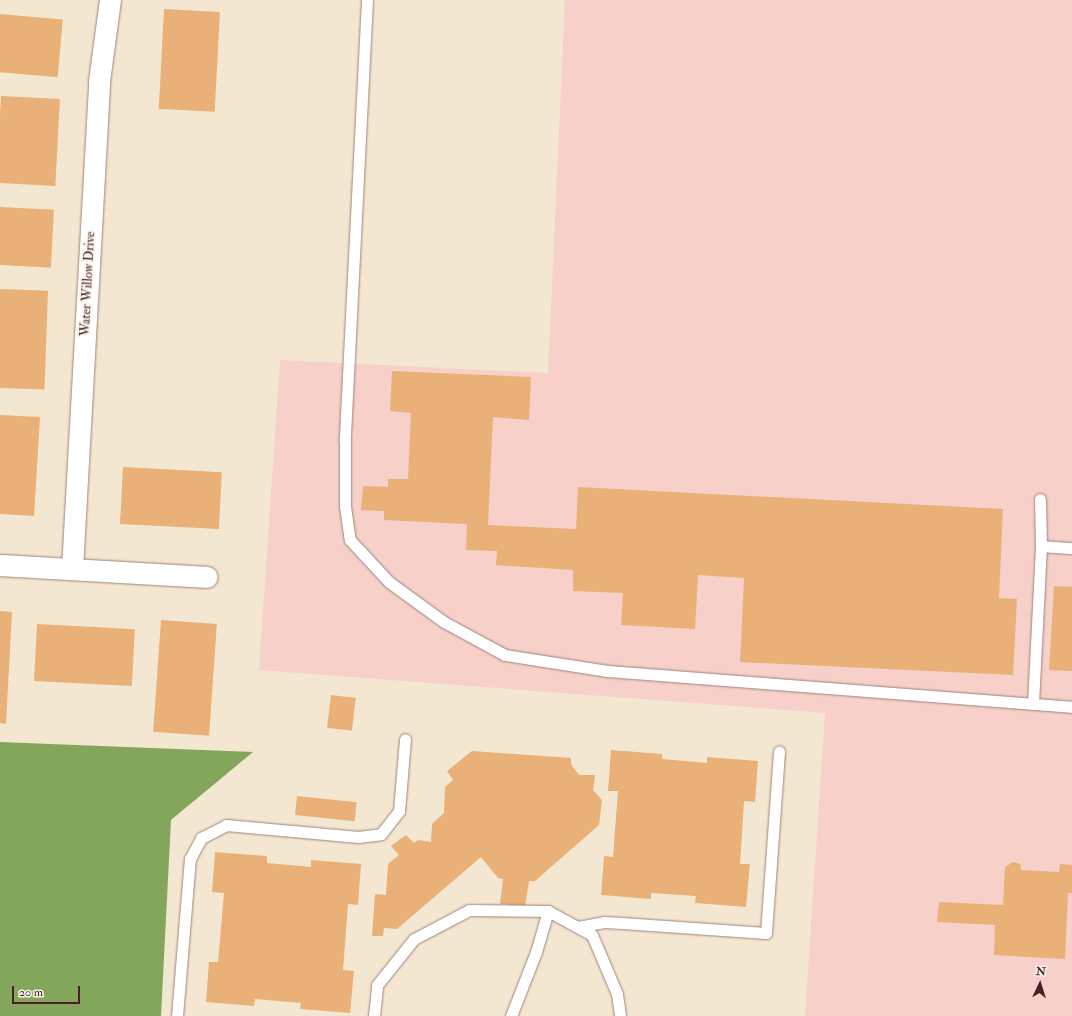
<!DOCTYPE html>
<style>
body{margin:0}
#map{position:relative;width:1072px;height:1016px;overflow:hidden;background:#f4e7d1;font-family:"IM FELL Double Pica",serif}
div>[style]{position:absolute}
.built>*{inset:0;background:#f7d0c9}
.forest>*{inset:0;background:#83a65b}
.building>*{inset:0;background:#e9b077;transform-origin:0 0}
.roads{filter:drop-shadow(0 0 1px #9f837e) drop-shadow(0 0 1px #9f837e)}
.lane>*{height:11px;margin:-5.5px;padding:0 5.5px;transform-origin:5.5px;border-radius:5.5px;background:#fff}
.street>*{height:21px;margin:-10.5px;padding:0 10.5px;transform-origin:10.5px;border-radius:10.5px;background:#fff}
span{translate:-50% -50%;white-space:nowrap;text-align:center;line-height:1.15;-webkit-text-stroke:3.5px #f7f3e8;paint-order:stroke}
.street-label{font-size:13px;color:#4a1f2b}
.north{position:absolute;left:1020px;top:964px;width:40px;height:40px;-webkit-text-stroke:3px #f7f3e8;paint-order:stroke;rotate:4deg;font-size:11px;font-weight:700;line-height:16px;text-align:center;color:#4a1f2b}
.north::after{content:'';display:block;margin:auto;width:14px;height:18px;background:#4a1f2b;clip-path:polygon(50% 0,100% 100%,50% 72%,0 100%)}
.scale{position:absolute;left:12px;top:986px;width:68px;height:18px;box-sizing:border-box;border:2px solid #4a1f2b;border-top:0;padding-left:5px;font-size:12px;line-height:14px;white-space:nowrap;color:#4a1f2b;-webkit-text-stroke:3px #f7f3e8;paint-order:stroke}
</style>
<div id="map">
<div class="built">
<div style="clip-path:polygon(565px 0,1072px 0,1072px 1016px,805px 1016px,825px 713px,259px 670px,280px 360px,548px 373px)"></div>
</div>
<div class="forest">
<div style="clip-path:polygon(0 742px,253px 752px,171px 820px,161px 1016px,0 1016px)"></div>
</div>
<div class="building">
<div style="left:164px;top:9px;width:56px;height:100px;rotate:3deg"></div>
<div style="left:0;top:14px;width:63px;height:58px;rotate:5deg"></div>
<div style="left:1px;top:96px;width:59px;height:87px;rotate:3deg"></div>
<div style="left:0;top:207px;width:54px;height:58px;rotate:3deg"></div>
<div style="left:0;top:289px;width:48px;height:99px;rotate:2deg"></div>
<div style="clip-path:polygon(392px 371px,531px 377px,529px 420px,493px 417px,488px 525px,576px 529px,578px 487px,1003px 509px,999px 598px,1017px 599px,1013px 675px,740px 662px,744px 578px,698px 575px,695px 629px,621px 625px,623px 593px,573px 591px,573px 570px,496px 565px,497px 551px,466px 550px,467px 524px,384px 520px,384px 511px,361px 510px,363px 486px,388px 487px,388px 479px,408px 479px,411px 413px,390px 411px)"></div>
<div style="clip-path:polygon(0 415px,40px 417px,34px 516px,0 514px)"></div>
<div style="left:123px;top:467px;width:99px;height:57px;rotate:3deg"></div>
<div style="clip-path:polygon(1054px 586px,1072px 587px,1072px 671px,1049px 670px)"></div>
<div style="clip-path:polygon(0 611px,12px 612px,6px 724px,0 723px)"></div>
<div style="left:161px;top:620px;width:56px;height:112px;rotate:4deg"></div>
<div style="left:37px;top:624px;width:98px;height:57px;rotate:3deg"></div>
<div style="left:331px;top:695px;width:25px;height:33px;rotate:7deg"></div>
<div style="clip-path:polygon(611px 750px,662px 754px,662px 759px,707px 763px,707px 757px,758px 761px,755px 802px,744px 801px,740px 864px,750px 864px,746px 907px,695px 903px,696px 896px,651px 893px,651px 899px,601px 895px,604px 856px,613px 857px,618px 791px,608px 791px)"></div>
<div style="clip-path:polygon(472px 751px,571px 758px,571px 764px,579px 775px,595px 775px,593px 790px,602px 800px,599px 825px,535px 881px,529px 881px,525px 906px,500px 904px,503px 879px,498px 878px,481px 857px,397px 929px,384px 928px,383px 936px,372px 936px,375px 894px,386px 895px,388px 864px,399px 855px,391px 846px,406px 835px,414px 843px,418px 840px,431px 842px,432px 824px,444px 813px,445px 787px,453px 780px,447px 771px)"></div>
<div style="left:297px;top:796px;width:60px;height:19px;rotate:6deg"></div>
<div style="clip-path:polygon(215px 852px,267px 856px,267px 863px,311px 867px,311px 860px,361px 864px,358px 905px,348px 904px,343px 970px,354px 971px,350px 1013px,300px 1009px,301px 1003px,255px 999px,254px 1006px,206px 1002px,209px 962px,218px 962px,224px 893px,212px 892px)"></div>
<div style="clip-path:polygon(1013px 862px,1020px 864px,1021px 870px,1059px 872px,1060px 864px,1072px 865px,1072px 893px,1068px 893px,1065px 959px,994px 955px,995px 925px,937px 922px,939px 902px,1003px 905px,1005px 867px)"></div>
</div>
<div class="roads">
<div class="lane">
<div style="left:367px;top:0;width:442px;rotate:92.9deg"></div>
<div style="left:345px;top:441px;width:65px;rotate:90deg"></div>
<div style="left:345px;top:506px;width:34px;rotate:82deg"></div>
<div style="left:350px;top:540px;width:57px;rotate:47.1deg"></div>
<div style="left:389px;top:582px;width:68px;rotate:36deg"></div>
<div style="left:444px;top:622px;width:69px;rotate:28.4deg"></div>
<div style="left:505px;top:655px;width:103px;rotate:8.9deg"></div>
<div style="left:607px;top:671px;width:466px;rotate:4.4deg"></div>
<div style="left:1040px;top:499px;width:47px;rotate:88.8deg"></div>
<div style="left:1033px;top:704px;width:158px;rotate:-87.1deg"></div>
<div style="left:1041px;top:546px;width:31px;rotate:4deg"></div>
<div style="left:578px;top:927px;width:26px;rotate:-11deg"></div>
<div style="left:604px;top:922px;width:18px;rotate:3deg"></div>
<div style="left:622px;top:923px;width:144px;rotate:4deg"></div>
<div style="left:766px;top:933px;width:182px;rotate:-85.9deg"></div>
<div style="left:177px;top:1016px;width:158px;rotate:-85.3deg"></div>
<div style="left:190px;top:859px;width:24px;rotate:-62deg"></div>
<div style="left:201px;top:838px;width:28px;rotate:-27deg"></div>
<div style="left:226px;top:825px;width:133px;rotate:5.2deg"></div>
<div style="left:358px;top:837px;width:23px;rotate:-7deg"></div>
<div style="left:381px;top:834px;width:29px;rotate:-52deg"></div>
<div style="left:399px;top:811px;width:72px;rotate:-85.2deg"></div>
<div style="left:374px;top:1016px;width:31px;rotate:-84deg"></div>
<div style="left:377px;top:985px;width:59px;rotate:-51.2deg"></div>
<div style="left:414px;top:939px;width:62px;rotate:-27.8deg"></div>
<div style="left:469px;top:910px;width:79px;rotate:0.7deg"></div>
<div style="left:511px;top:1016px;width:69px;rotate:-68.7deg"></div>
<div style="left:536px;top:952px;width:43px;rotate:-73.7deg"></div>
<div style="left:548px;top:911px;width:50px;rotate:28.6deg"></div>
<div style="left:592px;top:935px;width:64px;rotate:67deg"></div>
<div style="left:617px;top:994px;width:22px;rotate:82deg"></div>
</div>
<div class="street">
<div style="left:0;top:565px;width:207px;rotate:3.3deg"></div>
<div style="left:72px;top:569px;width:489px;rotate:-86.8deg"></div>
<div style="left:99px;top:81px;width:82px;rotate:-82.3deg"></div>
</div>
</div>
<div class="street-label">
<span style="left:88px;top:284px;rotate:-87deg">Water Willow Drive</span>
</div>
<div class="north">N</div>
<div class="scale">20 m</div>
</div>
